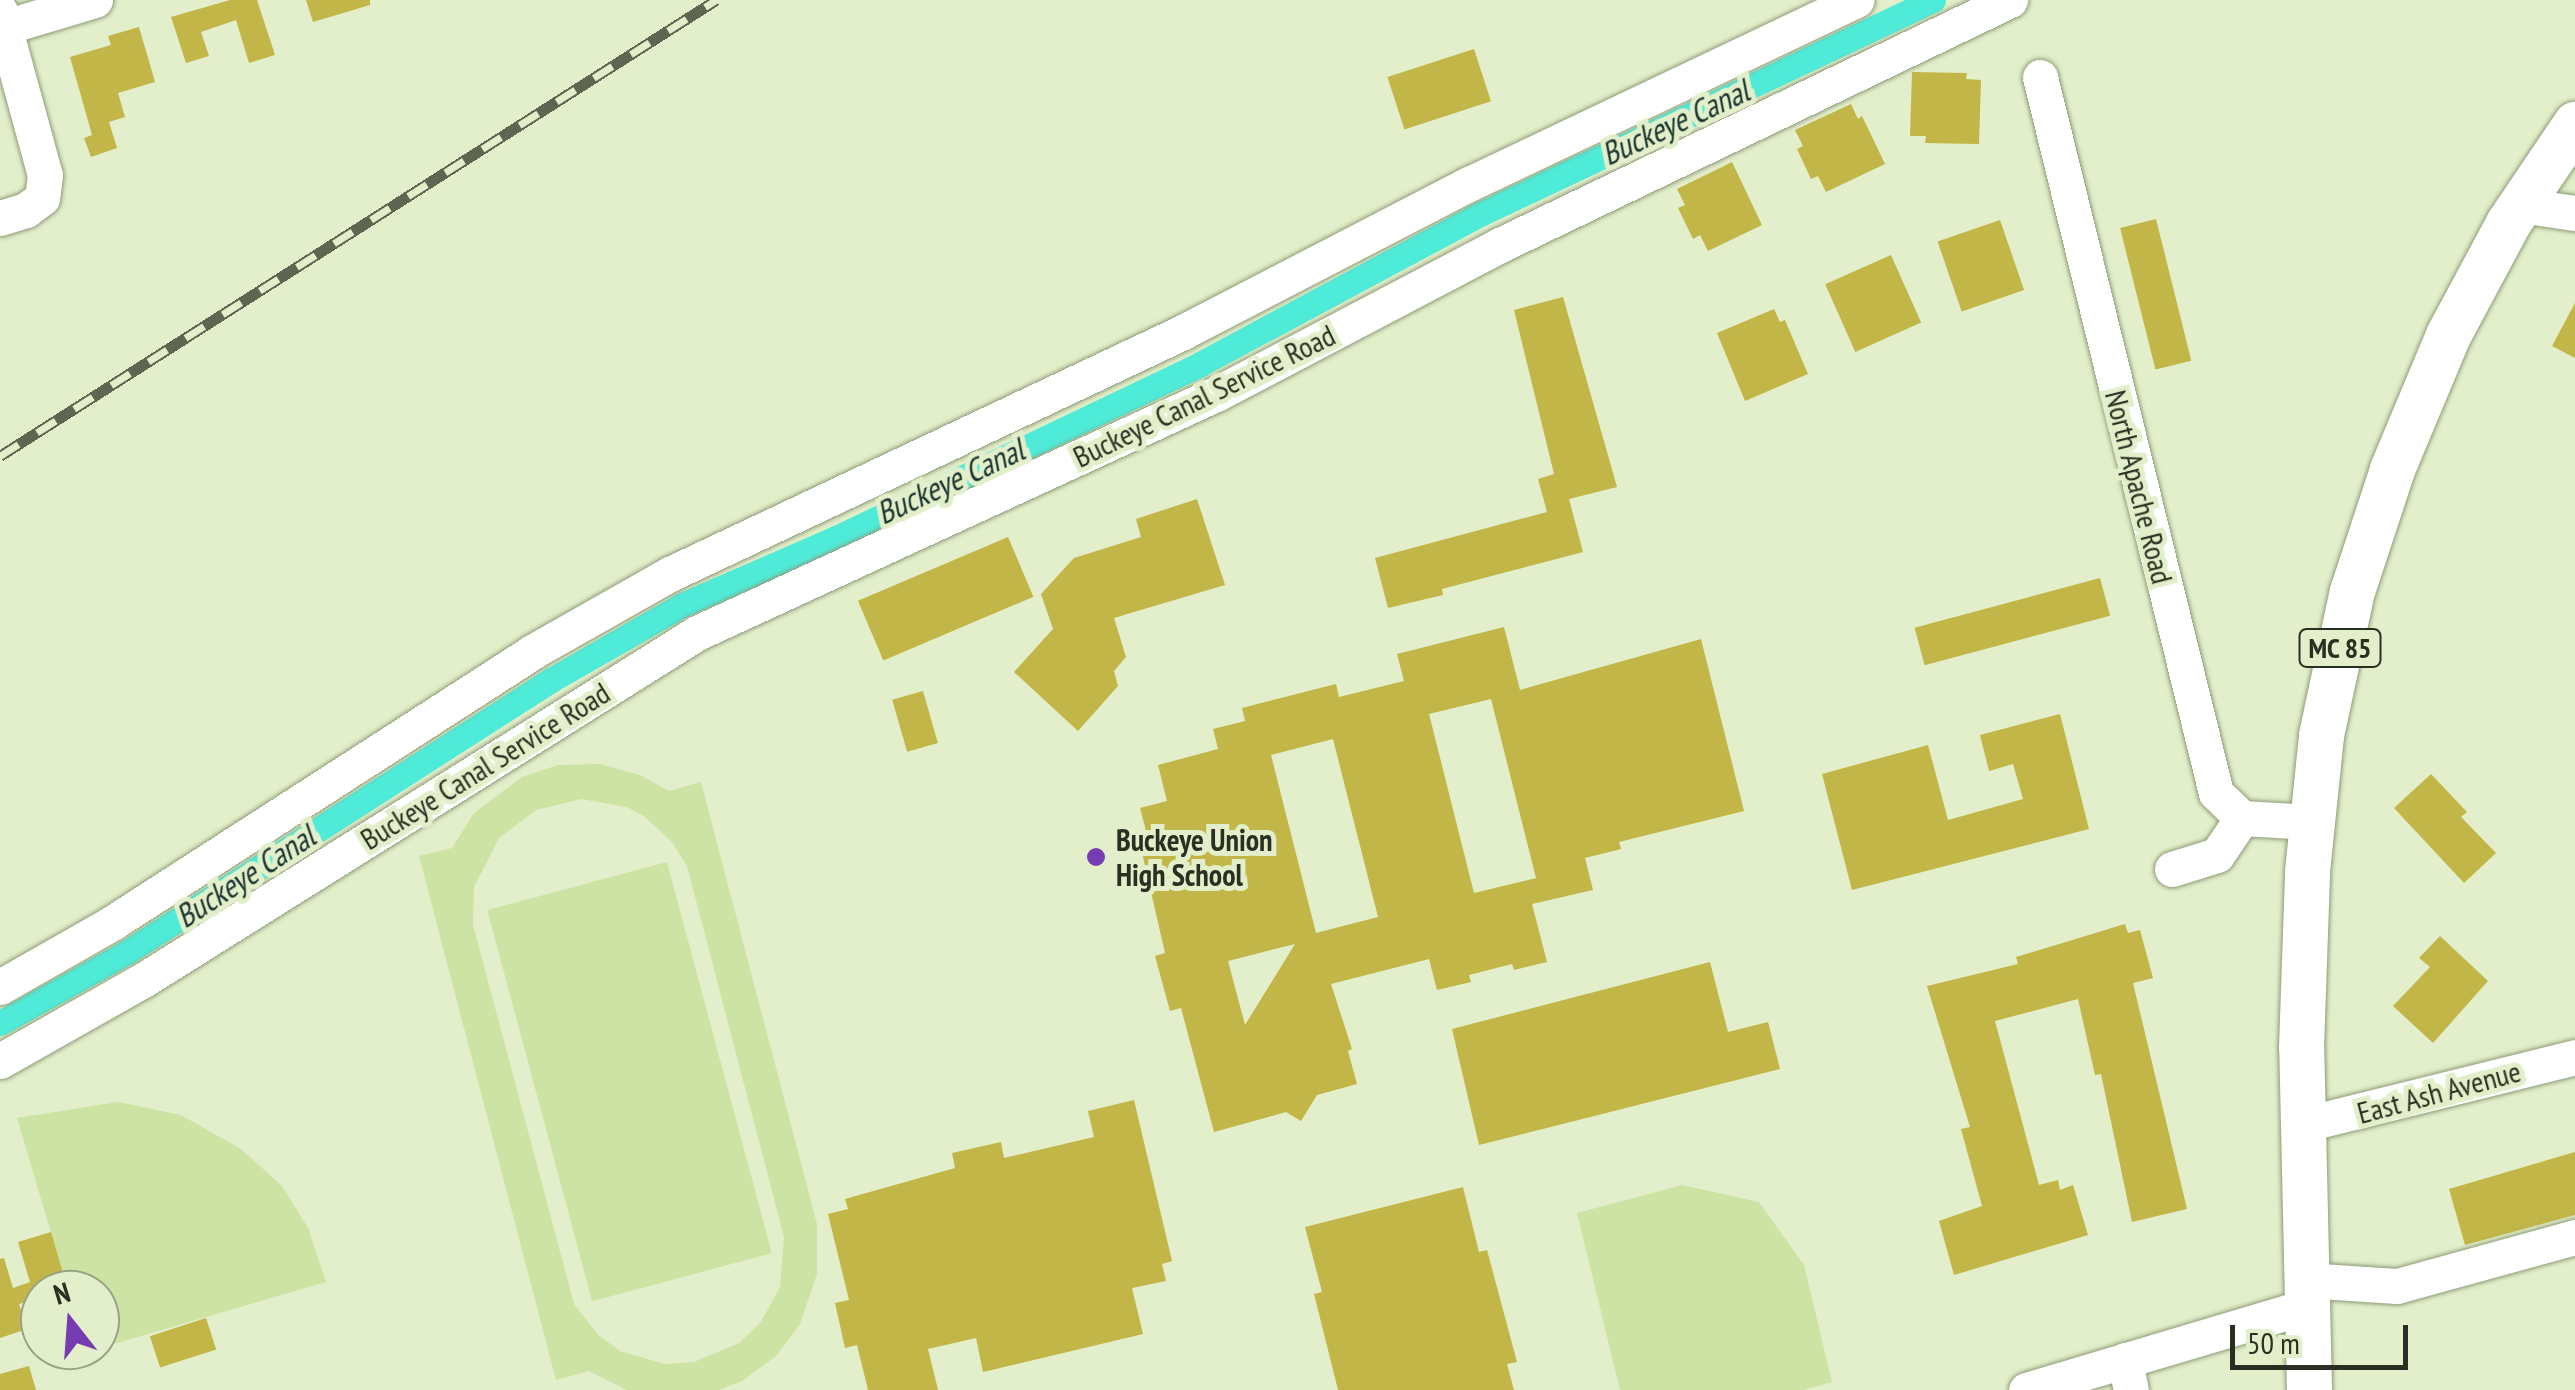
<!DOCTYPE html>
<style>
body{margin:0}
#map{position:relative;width:2575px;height:1390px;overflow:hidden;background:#e2efca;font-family:"PT Sans Narrow",sans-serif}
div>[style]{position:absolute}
.green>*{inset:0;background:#cde3a3;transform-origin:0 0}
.canal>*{height:25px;margin:-12.5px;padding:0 12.5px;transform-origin:12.5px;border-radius:12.5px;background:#4febd9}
.building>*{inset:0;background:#c1b647;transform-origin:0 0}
.roads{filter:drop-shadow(0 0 2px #8f9b78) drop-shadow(0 0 2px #8f9b78)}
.minor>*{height:35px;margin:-17.5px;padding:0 17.5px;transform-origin:17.5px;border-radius:17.5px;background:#fff}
.major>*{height:45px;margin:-22.5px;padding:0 22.5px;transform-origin:22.5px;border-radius:22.5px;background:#fff}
.rail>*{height:11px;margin-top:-5.5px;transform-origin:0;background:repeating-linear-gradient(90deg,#e2efca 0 22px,#5e6651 0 44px);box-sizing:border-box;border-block:2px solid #5e6651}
.dots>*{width:28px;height:28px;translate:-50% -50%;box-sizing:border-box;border:5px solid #e2efca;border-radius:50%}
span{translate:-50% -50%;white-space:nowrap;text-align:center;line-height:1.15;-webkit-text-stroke:10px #e2efca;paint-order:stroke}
.shield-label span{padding:2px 8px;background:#e2efca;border:2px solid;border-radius:8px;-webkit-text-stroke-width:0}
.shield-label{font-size:28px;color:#2a2f21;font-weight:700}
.street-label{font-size:30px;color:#2a2f21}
.poi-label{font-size:30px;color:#2a2f21;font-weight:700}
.left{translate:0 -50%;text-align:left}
.water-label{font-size:32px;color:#19332f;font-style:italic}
.north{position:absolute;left:20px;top:1270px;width:100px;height:100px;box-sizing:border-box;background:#e2efca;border:2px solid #98a286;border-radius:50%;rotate:343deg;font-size:28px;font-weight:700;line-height:40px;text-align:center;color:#2a2f21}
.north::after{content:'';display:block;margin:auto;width:35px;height:45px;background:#783cb2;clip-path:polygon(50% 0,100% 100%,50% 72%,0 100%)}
.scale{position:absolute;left:2230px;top:1325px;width:178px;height:45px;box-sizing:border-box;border:5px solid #2a2f21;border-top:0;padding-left:12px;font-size:30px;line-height:35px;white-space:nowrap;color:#2a2f21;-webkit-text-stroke:8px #e2efca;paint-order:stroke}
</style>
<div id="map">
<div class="green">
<div style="clip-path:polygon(evenodd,600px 764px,640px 775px,669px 791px,701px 782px,817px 1224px,817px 1274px,800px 1324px,776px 1356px,742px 1381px,719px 1390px,627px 1390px,589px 1371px,556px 1380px,419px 856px,452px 848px,474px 813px,522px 777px,558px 765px,600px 764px,581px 799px,627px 807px,644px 816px,672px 842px,687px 866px,784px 1237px,780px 1287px,761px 1322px,739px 1343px,694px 1362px,665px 1364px,620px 1351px,598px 1335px,574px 1304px,473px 925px,474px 887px,499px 838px,536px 810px,581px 799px)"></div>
<div style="left:667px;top:862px;width:405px;height:186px;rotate:75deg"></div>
<div style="clip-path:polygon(118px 1102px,181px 1115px,241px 1149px,282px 1186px,308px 1228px,326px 1282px,100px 1348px,100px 1290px,68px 1290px,17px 1118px)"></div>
<div style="clip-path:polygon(1682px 1185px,1759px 1202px,1804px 1265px,1832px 1382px,1803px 1390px,1620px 1390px,1577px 1213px)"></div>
</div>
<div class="canal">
<div style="left:0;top:1023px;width:145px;rotate:-29.2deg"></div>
<div style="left:127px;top:952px;width:504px;rotate:-32.68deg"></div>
<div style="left:551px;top:680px;width:151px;rotate:-29.8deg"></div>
<div style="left:682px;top:605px;width:168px;rotate:-23.5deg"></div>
<div style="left:836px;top:538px;width:403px;rotate:-25.5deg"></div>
<div style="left:1200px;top:364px;width:318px;rotate:-28.2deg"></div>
<div style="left:1480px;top:214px;width:501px;rotate:-25.29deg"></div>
</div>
<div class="building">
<div style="clip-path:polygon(230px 0,257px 0,275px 55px,249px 63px,236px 20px,201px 32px,209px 56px,186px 63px,171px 17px)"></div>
<div style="clip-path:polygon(306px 0,370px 0,370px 5px,313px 22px)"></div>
<div style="clip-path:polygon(139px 27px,155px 82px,118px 93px,125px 117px,109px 122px,117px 148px,91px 157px,84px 138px,92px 135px,70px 57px,111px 45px,108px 36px)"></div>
<div style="left:1474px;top:49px;width:55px;height:91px;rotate:72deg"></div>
<div style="clip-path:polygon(1912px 72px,1967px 73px,1966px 79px,1981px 80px,1979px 144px,1925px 143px,1926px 136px,1910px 136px)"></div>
<div style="clip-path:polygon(1851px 104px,1858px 119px,1862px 116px,1885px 164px,1826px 192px,1818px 176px,1811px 179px,1797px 149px,1803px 146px,1795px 130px)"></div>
<div style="clip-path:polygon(1732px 162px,1762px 225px,1708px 251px,1700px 235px,1693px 239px,1678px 208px,1685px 205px,1677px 189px)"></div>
<div style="left:2156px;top:219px;width:146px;height:37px;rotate:76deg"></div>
<div style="left:2000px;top:220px;width:74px;height:66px;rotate:71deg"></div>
<div style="left:1891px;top:255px;width:74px;height:72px;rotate:66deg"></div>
<div style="clip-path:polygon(1563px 297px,1617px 487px,1569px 499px,1583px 552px,1442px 589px,1443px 595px,1388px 608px,1375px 558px,1547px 512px,1538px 479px,1554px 474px,1514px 310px)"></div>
<div style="clip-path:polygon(2575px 303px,2575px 358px,2552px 346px)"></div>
<div style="clip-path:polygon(1774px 309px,1780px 322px,1785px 320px,1808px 374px,1745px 401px,1717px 333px)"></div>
<div style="clip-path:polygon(1197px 499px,1225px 585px,1114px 618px,1126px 657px,1114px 671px,1118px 686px,1078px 731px,1014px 672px,1053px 629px,1041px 594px,1074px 558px,1141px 537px,1136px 519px)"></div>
<div style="left:1008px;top:537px;width:65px;height:163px;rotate:67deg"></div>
<div style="left:2100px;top:578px;width:39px;height:192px;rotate:75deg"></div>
<div style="clip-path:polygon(evenodd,1504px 627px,1520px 690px,1701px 639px,1744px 811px,1619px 842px,1621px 849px,1585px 858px,1593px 890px,1532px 904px,1547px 962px,1514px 970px,1512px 964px,1469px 975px,1471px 982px,1437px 990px,1429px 959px,1331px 984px,1352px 1049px,1348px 1051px,1357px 1084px,1317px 1095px,1301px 1121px,1286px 1112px,1214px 1132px,1181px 1008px,1170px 1011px,1155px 956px,1165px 953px,1140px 844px,1149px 842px,1140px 808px,1167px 801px,1158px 765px,1218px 749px,1213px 729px,1245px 721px,1242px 708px,1336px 684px,1339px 697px,1404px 681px,1397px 654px,1504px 627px,1491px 699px,1536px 878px,1474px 893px,1429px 714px,1491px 699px,1504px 627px,1333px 739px,1378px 917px,1316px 933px,1271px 755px,1333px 739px,1504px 627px,1295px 944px,1245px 1025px,1228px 961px,1295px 944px)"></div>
<div style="left:923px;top:691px;width:54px;height:32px;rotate:74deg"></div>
<div style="clip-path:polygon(2060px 714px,2089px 829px,1852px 890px,1822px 774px,1928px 745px,1948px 820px,2023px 799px,2013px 764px,1989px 771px,1980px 735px)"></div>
<div style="clip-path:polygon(2431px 774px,2467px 812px,2461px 817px,2496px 853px,2464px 883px,2394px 808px)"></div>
<div style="clip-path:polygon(2125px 924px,2128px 933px,2140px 930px,2153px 978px,2133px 983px,2187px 1209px,2132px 1222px,2101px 1074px,2095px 1075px,2078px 999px,1995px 1021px,2039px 1185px,2058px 1180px,2060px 1190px,2073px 1185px,2088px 1235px,1954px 1275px,1939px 1221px,1982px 1206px,1961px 1129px,1970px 1127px,1927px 986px,2018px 964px,2016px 957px)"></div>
<div style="clip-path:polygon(2440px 936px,2488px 981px,2433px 1043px,2393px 1006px,2430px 967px,2419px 958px)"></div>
<div style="clip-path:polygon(1710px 962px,1728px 1032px,1768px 1022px,1780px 1069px,1479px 1145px,1452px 1029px)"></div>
<div style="clip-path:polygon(1134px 1100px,1172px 1261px,1162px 1264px,1166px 1281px,1132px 1288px,1143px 1334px,983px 1372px,976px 1338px,928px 1349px,938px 1390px,868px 1390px,857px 1345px,845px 1348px,835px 1303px,849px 1300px,828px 1214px,848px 1209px,845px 1199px,955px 1168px,952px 1153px,1001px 1142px,1004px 1158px,1094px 1137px,1088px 1111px)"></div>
<div style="clip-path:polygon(2575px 1152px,2575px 1215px,2465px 1245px,2449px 1189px)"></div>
<div style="clip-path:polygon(1463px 1187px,1479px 1252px,1487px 1250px,1517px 1362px,1507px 1364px,1514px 1390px,1338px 1390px,1314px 1294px,1322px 1292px,1305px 1227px)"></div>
<div style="clip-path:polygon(51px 1232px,68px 1290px,40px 1290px,40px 1298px,19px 1304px,27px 1329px,0 1338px,0 1259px,4px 1258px,13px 1288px,30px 1282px,18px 1242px)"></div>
<div style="left:206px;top:1318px;width:33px;height:59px;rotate:72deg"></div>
<div style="clip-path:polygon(29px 1366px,36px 1390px,0 1390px,0 1374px)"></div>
</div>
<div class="roads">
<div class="minor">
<div style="left:0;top:11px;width:170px;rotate:74.7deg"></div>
<div style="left:45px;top:175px;width:23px;rotate:97deg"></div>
<div style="left:42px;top:198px;width:20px;rotate:143deg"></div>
<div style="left:26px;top:210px;width:27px;rotate:163deg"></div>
<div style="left:5px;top:27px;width:94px;rotate:-16.7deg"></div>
<div style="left:2040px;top:77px;width:737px;rotate:76.19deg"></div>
<div style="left:2216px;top:793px;width:36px;rotate:44deg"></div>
<div style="left:2242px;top:818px;width:70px;rotate:3.3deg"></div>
<div style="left:2520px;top:205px;width:56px;rotate:8.3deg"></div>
<div style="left:2172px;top:869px;width:47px;rotate:-17.3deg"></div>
<div style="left:2217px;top:855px;width:45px;rotate:-56deg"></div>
<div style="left:0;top:987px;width:129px;rotate:-29.7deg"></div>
<div style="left:112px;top:923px;width:500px;rotate:-32.8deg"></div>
<div style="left:532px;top:652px;width:159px;rotate:-29.5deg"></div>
<div style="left:670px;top:574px;width:567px;rotate:-25.25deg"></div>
<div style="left:1183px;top:332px;width:322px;rotate:-27.4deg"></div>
<div style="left:1469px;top:184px;width:429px;rotate:-25.4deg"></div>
<div style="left:0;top:1061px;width:167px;rotate:-29.5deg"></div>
<div style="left:145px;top:979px;width:651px;rotate:-32.08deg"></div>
<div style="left:697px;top:633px;width:571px;rotate:-24.73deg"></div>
<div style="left:1216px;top:394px;width:321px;rotate:-27.7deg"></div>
<div style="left:1500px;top:245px;width:566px;rotate:-25.66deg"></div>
<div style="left:2301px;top:1125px;width:282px;rotate:-13.9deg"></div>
<div style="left:2304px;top:1280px;width:93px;rotate:3.7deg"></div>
<div style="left:2397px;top:1286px;width:185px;rotate:-15.4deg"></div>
<div style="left:2125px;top:1360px;width:31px;rotate:79deg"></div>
<div style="left:2026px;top:1390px;width:291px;rotate:-16.6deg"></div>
</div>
<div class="major">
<div style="left:2309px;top:1390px;width:343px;rotate:-91.3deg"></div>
<div style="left:2301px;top:1047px;width:176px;rotate:-88deg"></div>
<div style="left:2307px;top:871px;width:137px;rotate:-84.1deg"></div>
<div style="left:2321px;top:735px;width:147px;rotate:-77.9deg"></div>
<div style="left:2352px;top:591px;width:128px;rotate:-71.8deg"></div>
<div style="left:2392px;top:469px;width:145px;rotate:-67.3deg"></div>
<div style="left:2448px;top:335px;width:127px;rotate:-61.8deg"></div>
<div style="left:2508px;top:223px;width:120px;rotate:-55.9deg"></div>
</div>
</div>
<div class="rail">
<div style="left:0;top:456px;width:849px;rotate:-32.49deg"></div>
</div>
<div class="dots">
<div style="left:1096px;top:857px;background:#783cb2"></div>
</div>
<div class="shield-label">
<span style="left:2340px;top:648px">MC 85</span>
</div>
<div class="street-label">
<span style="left:1204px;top:396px;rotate:-26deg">Buckeye Canal Service Road</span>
<span style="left:2139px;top:487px;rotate:76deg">North Apache Road</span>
<span style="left:485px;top:766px;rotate:-32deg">Buckeye Canal Service Road</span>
<span style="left:2439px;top:1092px;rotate:-15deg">East Ash Avenue</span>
</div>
<div class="poi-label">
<span class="left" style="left:1116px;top:857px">Buckeye Union<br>High School</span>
</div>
<div class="water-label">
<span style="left:1675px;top:122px;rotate:-25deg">Buckeye Canal</span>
<span style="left:950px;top:481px;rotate:-25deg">Buckeye Canal</span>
<span style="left:245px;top:876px;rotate:-33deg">Buckeye Canal</span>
</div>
<div class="north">N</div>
<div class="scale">50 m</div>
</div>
